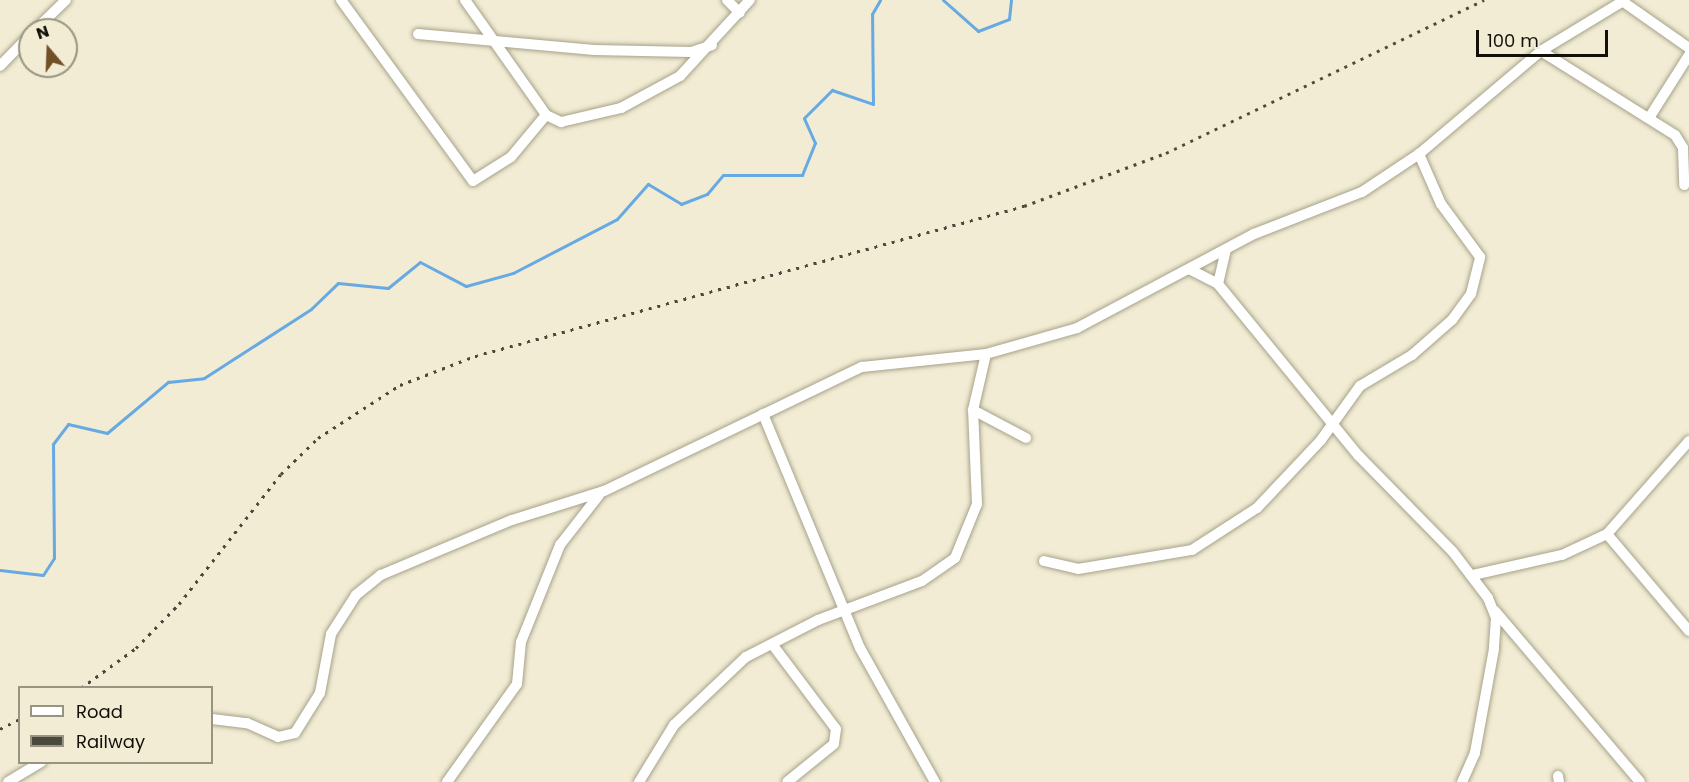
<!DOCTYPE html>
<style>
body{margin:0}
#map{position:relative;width:1689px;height:782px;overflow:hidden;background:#f1ecd3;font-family:Poppins,sans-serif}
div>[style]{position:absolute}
.stream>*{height:3px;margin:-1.5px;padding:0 1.5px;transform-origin:1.5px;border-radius:1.5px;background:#67a9e2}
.roads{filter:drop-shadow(0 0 2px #a7a28b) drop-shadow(0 0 2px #a7a28b)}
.minor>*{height:10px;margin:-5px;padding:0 5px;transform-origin:5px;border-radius:5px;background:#fff}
.rail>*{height:3px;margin-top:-1.5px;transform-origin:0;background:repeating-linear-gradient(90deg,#4b493c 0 3px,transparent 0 9px)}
span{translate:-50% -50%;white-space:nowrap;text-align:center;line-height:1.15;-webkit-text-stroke:6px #f1ecd3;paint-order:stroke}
.legend{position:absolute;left:18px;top:686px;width:195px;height:78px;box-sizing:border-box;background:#f1ecd3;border:2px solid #989482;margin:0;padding:8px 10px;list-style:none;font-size:18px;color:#121008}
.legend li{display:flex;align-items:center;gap:12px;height:30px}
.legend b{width:30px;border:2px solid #989482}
.north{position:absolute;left:18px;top:18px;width:60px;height:60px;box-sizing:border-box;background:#f1ecd3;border:2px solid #989482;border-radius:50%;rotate:341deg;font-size:16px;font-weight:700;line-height:24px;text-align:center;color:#121008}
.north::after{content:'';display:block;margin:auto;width:21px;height:27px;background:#715027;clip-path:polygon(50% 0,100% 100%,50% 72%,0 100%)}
.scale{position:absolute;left:1476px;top:30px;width:132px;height:27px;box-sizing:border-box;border:3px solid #121008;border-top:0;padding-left:8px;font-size:18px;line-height:21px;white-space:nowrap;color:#121008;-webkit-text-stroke:4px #f1ecd3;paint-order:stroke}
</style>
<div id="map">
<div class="stream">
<div style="left:943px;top:0;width:47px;rotate:41.5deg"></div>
<div style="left:978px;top:31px;width:33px;rotate:-21deg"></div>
<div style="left:1009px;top:19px;width:19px;rotate:-84deg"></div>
<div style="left:0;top:570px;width:43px;rotate:6.6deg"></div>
<div style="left:43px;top:575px;width:20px;rotate:-57deg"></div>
<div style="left:54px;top:558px;width:114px;rotate:-90.5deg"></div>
<div style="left:53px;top:444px;width:25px;rotate:-53deg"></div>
<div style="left:68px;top:424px;width:40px;rotate:13deg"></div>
<div style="left:107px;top:433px;width:80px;rotate:-39.9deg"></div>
<div style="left:168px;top:382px;width:36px;rotate:-6deg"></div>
<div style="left:204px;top:378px;width:127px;rotate:-32.8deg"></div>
<div style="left:311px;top:309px;width:37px;rotate:-44deg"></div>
<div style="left:338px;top:283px;width:50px;rotate:5.7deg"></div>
<div style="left:388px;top:288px;width:41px;rotate:-39.1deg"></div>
<div style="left:420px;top:262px;width:52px;rotate:27.6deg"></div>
<div style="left:466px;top:286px;width:49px;rotate:-15.5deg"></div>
<div style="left:513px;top:273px;width:117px;rotate:-27.4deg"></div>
<div style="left:617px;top:219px;width:47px;rotate:-48.5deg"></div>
<div style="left:648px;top:184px;width:39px;rotate:31deg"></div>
<div style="left:681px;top:204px;width:28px;rotate:-21deg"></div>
<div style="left:707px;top:194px;width:25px;rotate:-50deg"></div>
<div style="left:723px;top:175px;width:79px"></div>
<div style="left:802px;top:175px;width:35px;rotate:-68deg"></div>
<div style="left:815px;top:143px;width:27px;rotate:-114deg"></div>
<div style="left:804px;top:118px;width:40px;rotate:-45deg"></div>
<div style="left:832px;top:90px;width:43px;rotate:18.9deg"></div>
<div style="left:873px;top:104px;width:90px;rotate:-90.6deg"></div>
<div style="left:872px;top:14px;width:16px;rotate:-60deg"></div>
</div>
<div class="roads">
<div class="minor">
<div style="left:341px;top:0;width:224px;rotate:53.9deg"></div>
<div style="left:473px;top:181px;width:45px;rotate:-32.3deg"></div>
<div style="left:511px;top:157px;width:55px;rotate:-50.2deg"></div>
<div style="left:465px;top:0;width:141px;rotate:54.8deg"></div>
<div style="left:546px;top:115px;width:17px;rotate:25deg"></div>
<div style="left:561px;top:122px;width:62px;rotate:-13.1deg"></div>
<div style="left:621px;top:108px;width:67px;rotate:-28.5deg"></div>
<div style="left:680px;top:76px;width:103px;rotate:-47.4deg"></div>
<div style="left:727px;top:0;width:18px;rotate:45deg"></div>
<div style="left:1622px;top:1px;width:82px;rotate:35deg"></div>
<div style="left:35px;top:30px;width:43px;rotate:-44.1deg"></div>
<div style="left:418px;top:34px;width:177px;rotate:5.2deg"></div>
<div style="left:594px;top:50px;width:97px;rotate:1.2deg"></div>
<div style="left:691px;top:52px;width:22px;rotate:-18deg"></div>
<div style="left:1541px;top:51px;width:158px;rotate:32.1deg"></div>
<div style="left:1675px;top:135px;width:15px;rotate:58deg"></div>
<div style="left:1683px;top:148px;width:37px;rotate:88deg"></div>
<div style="left:0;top:66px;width:43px;rotate:-45.9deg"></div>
<div style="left:1649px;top:118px;width:75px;rotate:-57.6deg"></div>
<div style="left:1191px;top:270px;width:30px;rotate:27deg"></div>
<div style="left:1218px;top:284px;width:222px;rotate:50.7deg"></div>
<div style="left:1359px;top:456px;width:134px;rotate:45.6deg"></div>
<div style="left:1453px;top:552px;width:58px;rotate:52.7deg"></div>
<div style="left:1488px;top:598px;width:22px;rotate:68deg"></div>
<div style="left:1496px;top:618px;width:31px;rotate:94deg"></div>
<div style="left:1494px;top:649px;width:106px;rotate:100.4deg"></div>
<div style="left:1475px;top:753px;width:32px;rotate:114deg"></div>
<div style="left:1218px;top:284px;width:35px;rotate:-77deg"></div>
<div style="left:973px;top:410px;width:60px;rotate:27.8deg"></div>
<div style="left:763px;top:414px;width:253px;rotate:67.5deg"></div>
<div style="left:860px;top:648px;width:154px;rotate:60.8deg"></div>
<div style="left:1607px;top:534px;width:127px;rotate:49.8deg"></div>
<div style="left:1044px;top:561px;width:35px;rotate:13deg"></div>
<div style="left:1078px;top:569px;width:116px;rotate:-9.5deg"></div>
<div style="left:1192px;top:550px;width:77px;rotate:-32.9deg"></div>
<div style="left:1257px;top:508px;width:93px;rotate:-46.7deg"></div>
<div style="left:1321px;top:440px;width:67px;rotate:-54.2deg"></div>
<div style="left:1360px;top:386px;width:61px;rotate:-30.8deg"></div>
<div style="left:1412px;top:355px;width:53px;rotate:-41.2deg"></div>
<div style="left:1452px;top:320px;width:32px;rotate:-54deg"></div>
<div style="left:1471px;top:294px;width:38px;rotate:-76deg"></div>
<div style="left:1480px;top:257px;width:66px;rotate:-126.3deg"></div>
<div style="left:1441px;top:204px;width:55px;rotate:-113.7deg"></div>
<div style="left:1473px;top:575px;width:91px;rotate:-12.7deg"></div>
<div style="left:1562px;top:555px;width:50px;rotate:-25deg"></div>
<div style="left:1607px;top:534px;width:124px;rotate:-48.6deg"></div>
<div style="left:1495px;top:611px;width:224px;rotate:49.7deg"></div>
<div style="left:772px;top:644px;width:106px;rotate:53deg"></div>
<div style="left:836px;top:729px;width:15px;rotate:98deg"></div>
<div style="left:834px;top:744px;width:60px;rotate:141deg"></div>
<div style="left:212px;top:719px;width:35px;rotate:7deg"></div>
<div style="left:247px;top:723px;width:34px;rotate:24deg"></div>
<div style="left:278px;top:737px;width:17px;rotate:-13deg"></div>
<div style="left:295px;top:733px;width:47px;rotate:-58deg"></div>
<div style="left:320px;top:693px;width:60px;rotate:-79.4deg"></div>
<div style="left:331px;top:634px;width:46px;rotate:-57.3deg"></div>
<div style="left:356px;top:595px;width:32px;rotate:-39deg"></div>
<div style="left:381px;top:575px;width:142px;rotate:-22.8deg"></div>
<div style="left:512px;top:520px;width:96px;rotate:-17.5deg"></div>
<div style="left:604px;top:491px;width:286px;rotate:-25.7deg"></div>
<div style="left:862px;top:367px;width:125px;rotate:-6deg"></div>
<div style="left:986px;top:354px;width:95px;rotate:-15.9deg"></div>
<div style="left:1077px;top:328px;width:200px;rotate:-28deg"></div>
<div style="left:1254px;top:234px;width:116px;rotate:-21.3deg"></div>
<div style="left:1362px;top:192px;width:69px;rotate:-33.7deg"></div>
<div style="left:1419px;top:154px;width:160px;rotate:-40.2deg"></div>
<div style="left:1541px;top:51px;width:98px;rotate:-31.3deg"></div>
<div style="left:1558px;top:776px;width:6px;rotate:81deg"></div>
<div style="left:8px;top:782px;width:39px;rotate:-31deg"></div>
<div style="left:447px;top:782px;width:120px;rotate:-54.5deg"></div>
<div style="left:517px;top:684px;width:42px;rotate:-84.6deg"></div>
<div style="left:521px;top:642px;width:105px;rotate:-68.1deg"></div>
<div style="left:560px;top:545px;width:63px;rotate:-52deg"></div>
<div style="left:639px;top:782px;width:67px;rotate:-58.4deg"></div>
<div style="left:674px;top:725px;width:99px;rotate:-43.4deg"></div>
<div style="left:746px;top:657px;width:81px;rotate:-27.2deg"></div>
<div style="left:818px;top:620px;width:111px;rotate:-20.6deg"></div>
<div style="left:922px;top:581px;width:40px;rotate:-34.9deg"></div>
<div style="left:955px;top:558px;width:58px;rotate:-67.8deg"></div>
<div style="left:977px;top:504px;width:94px;rotate:-92.4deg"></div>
<div style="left:973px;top:410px;width:57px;rotate:-76.9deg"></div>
</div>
</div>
<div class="rail">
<div style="left:81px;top:688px;width:68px;rotate:-36deg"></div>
<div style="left:136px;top:648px;width:62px;rotate:-45.7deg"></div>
<div style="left:179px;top:604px;width:165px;rotate:-51.9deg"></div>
<div style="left:281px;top:474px;width:52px;rotate:-44.2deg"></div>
<div style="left:318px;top:438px;width:98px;rotate:-32.9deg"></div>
<div style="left:400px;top:385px;width:80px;rotate:-21.1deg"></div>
<div style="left:475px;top:356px;width:569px;rotate:-15.28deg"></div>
<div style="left:1024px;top:206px;width:152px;rotate:-20.5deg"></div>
<div style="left:1166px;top:153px;width:353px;rotate:-25.7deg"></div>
<div style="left:0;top:729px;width:22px;rotate:-27deg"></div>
</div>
<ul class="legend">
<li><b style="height:8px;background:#fff"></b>Road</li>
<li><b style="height:8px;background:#4b493c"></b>Railway</li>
</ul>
<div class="north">N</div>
<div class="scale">100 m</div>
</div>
